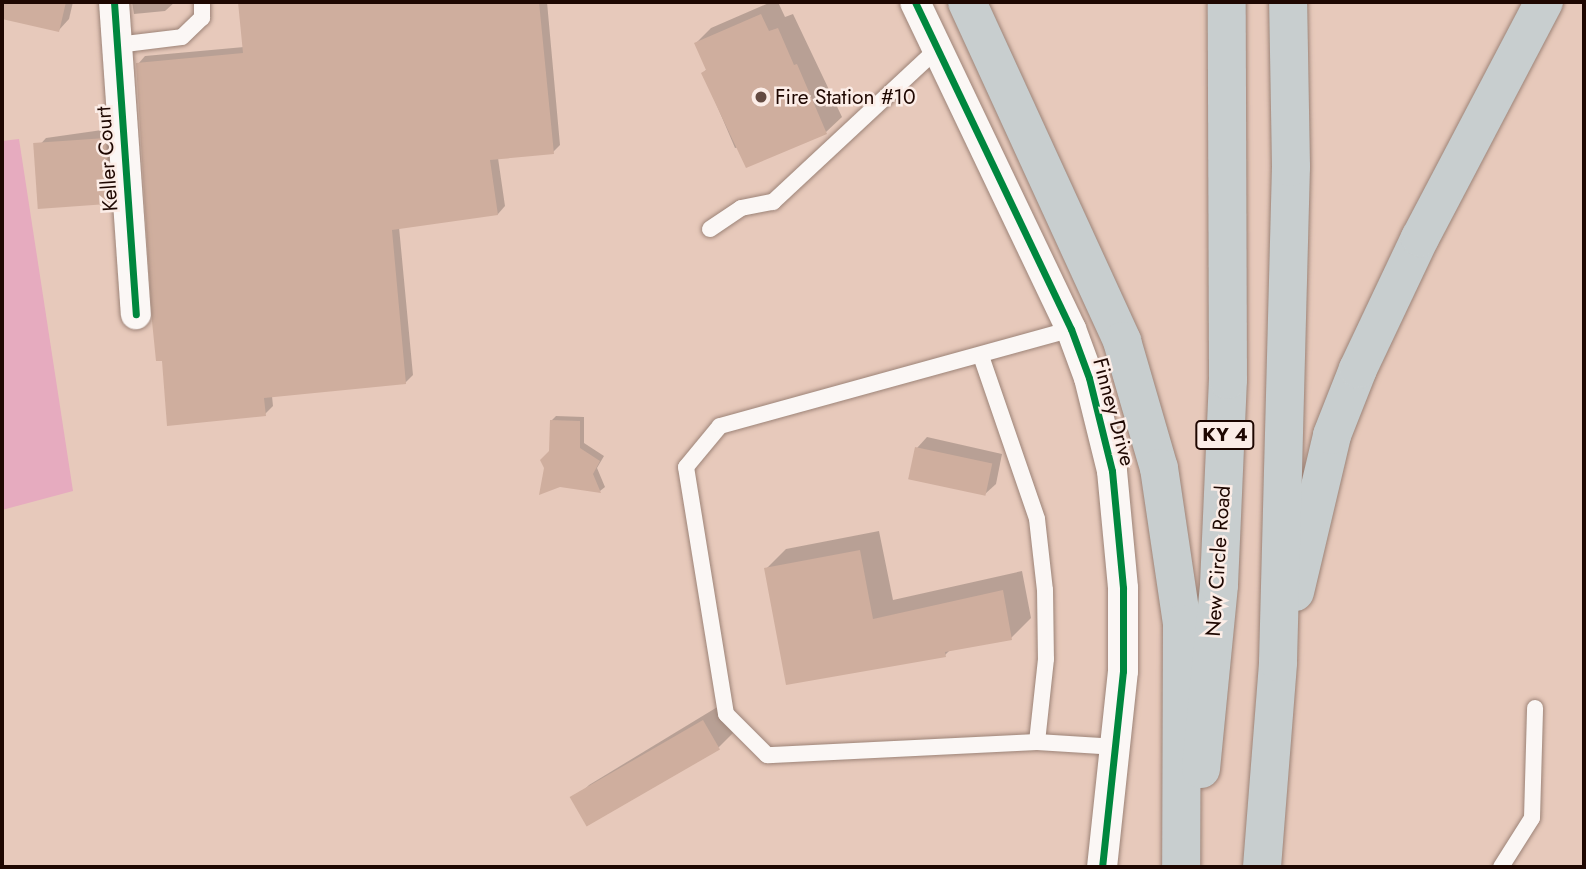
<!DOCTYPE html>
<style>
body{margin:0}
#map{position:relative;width:1586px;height:869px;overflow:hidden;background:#e7c9bb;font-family:Jost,sans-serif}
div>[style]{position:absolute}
.green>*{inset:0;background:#e6abbf}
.shadow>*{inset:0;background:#0003}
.building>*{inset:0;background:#cfae9e;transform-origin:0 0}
.roads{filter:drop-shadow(0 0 2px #9c8377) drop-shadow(0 0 2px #9c8377)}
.lane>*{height:16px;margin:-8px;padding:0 8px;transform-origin:8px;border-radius:8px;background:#fbf7f5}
.street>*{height:30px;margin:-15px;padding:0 15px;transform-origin:15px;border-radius:15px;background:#fbf7f5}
.highway>*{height:38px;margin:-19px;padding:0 19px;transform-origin:19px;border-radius:19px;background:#c8cecf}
.cycleway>*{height:7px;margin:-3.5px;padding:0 3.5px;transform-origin:3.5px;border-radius:3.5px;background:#00873e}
.dots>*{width:19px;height:19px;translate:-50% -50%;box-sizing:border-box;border:4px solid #fcede7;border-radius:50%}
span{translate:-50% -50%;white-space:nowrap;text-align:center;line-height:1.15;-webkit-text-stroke:5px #fcede7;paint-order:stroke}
.shield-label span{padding:2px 5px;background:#fcede7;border:2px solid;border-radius:5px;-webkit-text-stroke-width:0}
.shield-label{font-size:19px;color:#1e0701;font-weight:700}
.poi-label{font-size:21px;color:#1e0701}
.left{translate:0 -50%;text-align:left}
.street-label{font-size:21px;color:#1e0701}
.frame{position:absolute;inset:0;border:4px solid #1e0701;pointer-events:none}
</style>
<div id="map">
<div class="green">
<div style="clip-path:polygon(19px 139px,73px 491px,2px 510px,2px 141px)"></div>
</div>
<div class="shadow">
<div style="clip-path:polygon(13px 2px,73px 2px,69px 19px,59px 30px,9px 19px)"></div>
<div style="clip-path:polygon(132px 2px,175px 2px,165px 11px,134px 14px)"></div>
<div style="clip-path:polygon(240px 2px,547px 2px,560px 145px,553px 152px,498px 158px,505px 206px,498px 214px,399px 227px,413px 375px,405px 383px,272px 396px,273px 406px,265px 414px,138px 64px,145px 56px,244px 47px)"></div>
<div style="clip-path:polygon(771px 2px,778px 2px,785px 17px,793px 14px,842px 117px,826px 132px,735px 148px,703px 73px,707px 69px,696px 43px,711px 28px)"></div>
<div style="clip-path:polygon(116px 128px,120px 191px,110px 202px,36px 149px,46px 138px)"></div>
<div style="clip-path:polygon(556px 416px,584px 417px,584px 443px,604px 456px,597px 468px,605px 487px,600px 491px,559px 486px,551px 451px,551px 421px)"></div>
<div style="clip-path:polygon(927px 437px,1002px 454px,996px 484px,985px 494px,917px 448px)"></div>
<div style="clip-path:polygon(879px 531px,893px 600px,1022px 571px,1031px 618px,1011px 638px,951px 649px,945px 655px,766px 569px,786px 549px)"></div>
<div style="clip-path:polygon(719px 706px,734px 732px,719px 747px,573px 801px,589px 785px)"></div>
</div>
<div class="building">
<div style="clip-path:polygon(2px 2px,66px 2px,59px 32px,2px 19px)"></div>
<div style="clip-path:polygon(238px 2px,539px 2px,554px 154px,490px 160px,498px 215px,392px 230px,406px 384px,264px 398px,266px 416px,167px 426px,162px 361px,156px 361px,152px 321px,136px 63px,243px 53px)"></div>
<div style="clip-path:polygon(761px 14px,769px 31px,778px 28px,794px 65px,797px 64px,827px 134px,746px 168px,701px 73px,706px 70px,694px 43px)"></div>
<div style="left:106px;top:138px;width:66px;height:73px;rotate:86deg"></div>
<div style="clip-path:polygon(550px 420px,580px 421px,580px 448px,600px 461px,593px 474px,601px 493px,560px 487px,539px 495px,544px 468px,540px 460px,549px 451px)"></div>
<div style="left:915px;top:447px;width:79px;height:33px;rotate:12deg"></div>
<div style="clip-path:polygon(860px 550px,873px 619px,1003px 590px,1012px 640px,945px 652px,946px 657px,786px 685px,764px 568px)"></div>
<div style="left:703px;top:720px;width:34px;height:154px;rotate:60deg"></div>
</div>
<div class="roads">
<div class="lane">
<div style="left:117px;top:45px;width:65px;rotate:-7deg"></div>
<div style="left:182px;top:37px;width:28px;rotate:-44deg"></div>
<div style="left:202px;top:18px;width:16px;rotate:-90deg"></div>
<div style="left:710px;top:229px;width:37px;rotate:-34deg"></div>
<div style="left:741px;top:208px;width:33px;rotate:-11deg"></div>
<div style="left:773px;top:202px;width:224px;rotate:-43deg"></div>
<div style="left:981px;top:356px;width:172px;rotate:71deg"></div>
<div style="left:1037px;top:519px;width:71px;rotate:83.6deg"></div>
<div style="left:1045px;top:590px;width:69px;rotate:89.2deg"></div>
<div style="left:1046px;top:659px;width:83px;rotate:96.2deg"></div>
<div style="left:1037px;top:742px;width:270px;rotate:177.2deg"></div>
<div style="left:767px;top:755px;width:58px;rotate:-135deg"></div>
<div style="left:726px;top:714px;width:250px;rotate:-99.2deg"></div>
<div style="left:686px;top:467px;width:53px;rotate:-50.3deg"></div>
<div style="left:720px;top:426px;width:364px;rotate:-15.4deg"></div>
<div style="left:1037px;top:742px;width:80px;rotate:3.6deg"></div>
<div style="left:1501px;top:867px;width:58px;rotate:-57.7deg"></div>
<div style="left:1532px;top:818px;width:110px;rotate:-88.4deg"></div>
</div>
<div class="street">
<div style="left:114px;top:2px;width:313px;rotate:86deg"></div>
<div style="left:915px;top:2px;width:362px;rotate:64.5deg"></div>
<div style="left:1071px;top:329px;width:52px;rotate:69.8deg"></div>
<div style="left:1089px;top:378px;width:96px;rotate:76.1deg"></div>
<div style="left:1112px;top:471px;width:118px;rotate:84.6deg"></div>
<div style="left:1123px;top:588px;width:83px;rotate:90deg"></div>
<div style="left:1123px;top:671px;width:197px;rotate:96.1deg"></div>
</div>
<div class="highway">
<div style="left:967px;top:2px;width:373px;rotate:65.4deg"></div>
<div style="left:1122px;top:341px;width:132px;rotate:73.8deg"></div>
<div style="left:1159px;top:468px;width:158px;rotate:81.6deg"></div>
<div style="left:1182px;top:624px;width:243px;rotate:90.2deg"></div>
<div style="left:1295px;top:592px;width:161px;rotate:-76.7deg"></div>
<div style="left:1332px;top:435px;width:71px;rotate:-68.5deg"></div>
<div style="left:1358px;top:369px;width:145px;rotate:-64.7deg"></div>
<div style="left:1420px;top:238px;width:267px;rotate:-62.3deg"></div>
<div style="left:1201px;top:769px;width:185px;rotate:-84.4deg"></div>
<div style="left:1219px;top:585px;width:205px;rotate:-87.5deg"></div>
<div style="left:1228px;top:380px;width:378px;rotate:-90.2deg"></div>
<div style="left:1262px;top:867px;width:206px;rotate:-85.5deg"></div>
<div style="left:1278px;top:662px;width:495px;rotate:-88.5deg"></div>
<div style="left:1291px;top:167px;width:165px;rotate:-91deg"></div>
</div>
</div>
<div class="cycleway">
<div style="left:114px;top:2px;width:313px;rotate:86deg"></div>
<div style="left:915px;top:2px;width:362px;rotate:64.5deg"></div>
<div style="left:1071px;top:329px;width:52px;rotate:69.8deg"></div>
<div style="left:1089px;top:378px;width:96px;rotate:76.1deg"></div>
<div style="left:1112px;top:471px;width:118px;rotate:84.6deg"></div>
<div style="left:1123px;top:588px;width:83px;rotate:90deg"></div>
<div style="left:1123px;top:671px;width:197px;rotate:96.1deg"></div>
</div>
<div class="dots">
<div style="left:761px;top:97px;background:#644b42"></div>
</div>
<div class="shield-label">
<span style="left:1225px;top:435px">KY 4</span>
</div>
<div class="poi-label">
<span class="left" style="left:775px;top:97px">Fire Station #10</span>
</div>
<div class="street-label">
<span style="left:107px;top:159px;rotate:-94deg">Keller Court</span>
<span style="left:1114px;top:412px;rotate:75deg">Finney Drive</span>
<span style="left:1218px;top:561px;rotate:-86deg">New Circle Road</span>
</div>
<div class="frame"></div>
</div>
